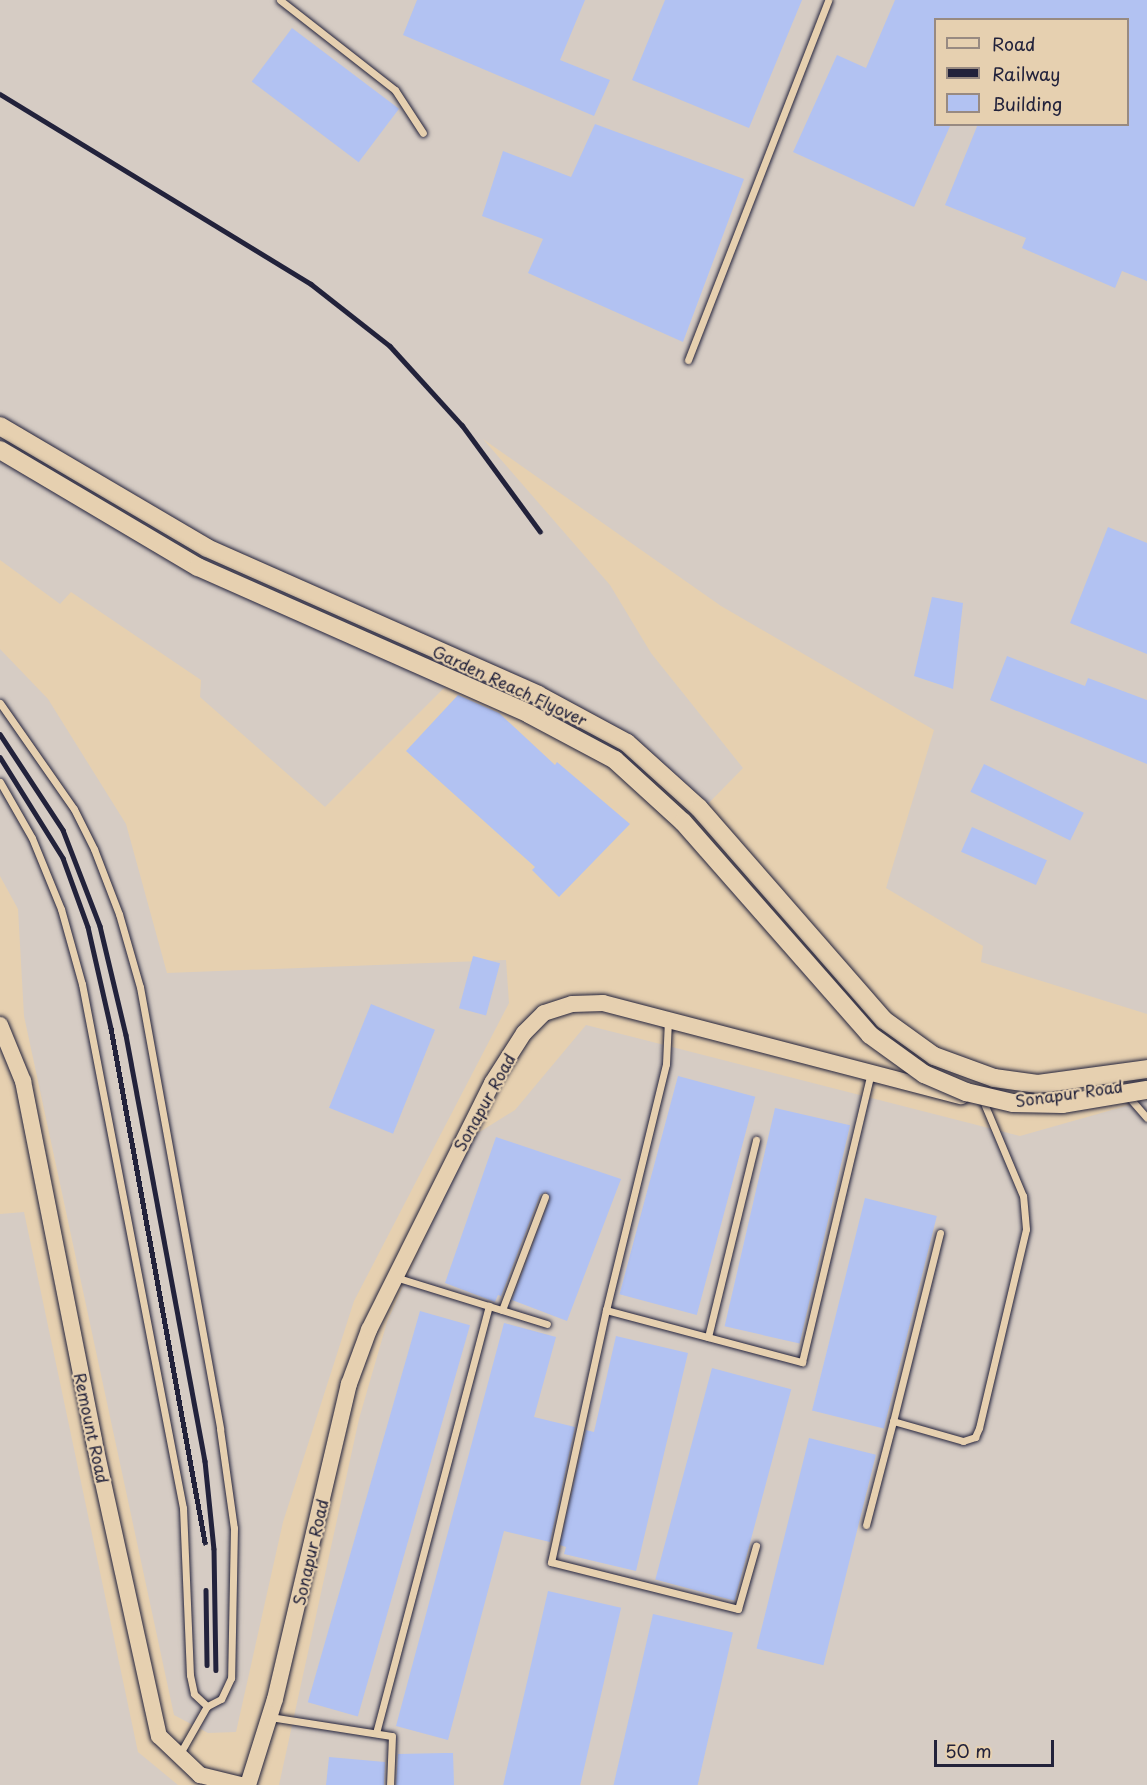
<!DOCTYPE html>
<style>
body{margin:0}
#map{position:relative;width:1147px;height:1785px;overflow:hidden;background:#e6d0b0;font-family:"Playpen Sans",sans-serif}
div>[style]{position:absolute}
.built>*{inset:0;background:#d6ccc4}
.building>*{inset:0;background:#b2c2f2;transform-origin:0 0}
.roads{filter:drop-shadow(0 0 2px #22223b) drop-shadow(0 0 2px #22223b)}
.service>*{height:7px;margin:-3.5px;padding:0 3.5px;transform-origin:3.5px;border-radius:3.5px;background:#e6d0b0}
.tertiary>*{height:16px;margin:-8px;padding:0 8px;transform-origin:8px;border-radius:8px;background:#e6d0b0}
.secondary>*{height:18px;margin:-9px;padding:0 9px;transform-origin:9px;border-radius:9px;background:#e6d0b0}
.rail>*{height:4.5px;margin:-2.25px;padding:0 2.25px;transform-origin:2.25px;border-radius:2.25px;background:#22223b}
.bridges{filter:drop-shadow(0 0 2px #22223b) drop-shadow(0 0 2px #22223b)}
.secondary-bridge>*{height:18px;margin:-9px;padding:0 9px;transform-origin:9px;border-radius:9px;background:#e6d0b0}
span{translate:-50% -50%;white-space:nowrap;text-align:center;line-height:1.15;-webkit-text-stroke:4.5px #e6d0b0;paint-order:stroke}
.street-label{font-size:16px;color:#22223b}
.legend{position:absolute;left:934px;top:18px;width:195px;height:108px;box-sizing:border-box;background:#e6d0b0;border:2px solid #988a81;margin:0;padding:8px 10px;list-style:none;font-size:18px;color:#22223b}
.legend li{display:flex;align-items:center;gap:12px;height:30px}
.legend b{width:30px;border:2px solid #988a81}
.scale{position:absolute;left:934px;top:1740px;width:120px;height:27px;box-sizing:border-box;border:3px solid #22223b;border-top:0;padding-left:8px;font-size:18px;line-height:21px;white-space:nowrap;color:#22223b;-webkit-text-stroke:4px #e6d0b0;paint-order:stroke}
</style>
<div id="map">
<div class="built">
<div style="clip-path:polygon(evenodd,0 0,1147px 0,1147px 1014px,981px 962px,983px 946px,886px 888px,934px 730px,721px 606px,483px 439px,610px 585px,651px 653px,743px 768px,705px 807px,570px 729px,459px 673px,325px 807px,200px 697px,201px 680px,71px 592px,60px 604px,0 560px,0 0,936px 20px,1128px 20px,1128px 124px,936px 124px,936px 20px)"></div>
<div style="clip-path:polygon(0 649px,48px 699px,126px 824px,167px 973px,506px 960px,509px 1003px,354px 1301px,283px 1522px,236px 1732px,208px 1733px,174px 1715px,24px 1016px,18px 909px,0 876px)"></div>
<div style="clip-path:polygon(586px 1025px,1020px 1136px,1147px 1100px,1147px 1785px,279px 1785px,359px 1419px,387px 1322px,470px 1138px,515px 1110px)"></div>
<div style="clip-path:polygon(24px 1212px,138px 1752px,178px 1785px,0 1785px,0 1214px)"></div>
</div>
<div class="building">
<div style="clip-path:polygon(417px 0,585px 0,560px 60px,610px 80px,594px 116px,403px 35px)"></div>
<div style="clip-path:polygon(665px 0,802px 0,749px 128px,632px 80px)"></div>
<div style="clip-path:polygon(895px 0,1147px 0,1147px 281px,1122px 271px,1115px 288px,1022px 248px,1026px 238px,945px 205px,978px 124px,1128px 124px,1128px 20px,936px 20px,936px 124px,951px 124px,914px 207px,793px 152px,837px 55px,866px 68px)"></div>
<div style="left:292px;top:28px;width:134px;height:67px;rotate:37deg"></div>
<div style="clip-path:polygon(595px 124px,744px 179px,683px 342px,528px 273px,543px 239px,482px 216px,503px 151px,571px 177px)"></div>
<div style="clip-path:polygon(1108px 527px,1147px 543px,1147px 654px,1070px 623px)"></div>
<div style="clip-path:polygon(932px 597px,963px 603px,953px 689px,914px 676px)"></div>
<div style="clip-path:polygon(1007px 656px,1085px 686px,1088px 678px,1147px 700px,1147px 764px,990px 700px)"></div>
<div style="clip-path:polygon(458px 695px,499px 713px,555px 765px,557px 762px,630px 824px,559px 897px,532px 870px,535px 867px,406px 751px)"></div>
<div style="left:984px;top:764px;width:111px;height:31px;rotate:26deg"></div>
<div style="left:972px;top:827px;width:82px;height:27px;rotate:24deg"></div>
<div style="left:473px;top:956px;width:28px;height:54px;rotate:15deg"></div>
<div style="left:371px;top:1004px;width:69px;height:112px;rotate:22deg"></div>
<div style="left:678px;top:1076px;width:80px;height:226px;rotate:15deg"></div>
<div style="left:775px;top:1108px;width:77px;height:224px;rotate:13deg"></div>
<div style="clip-path:polygon(496px 1137px,621px 1179px,567px 1321px,512px 1300px,550px 1199px,546px 1192px,540px 1195px,501px 1296px,498px 1295px,495px 1302px,445px 1283px)"></div>
<div style="left:865px;top:1198px;width:74px;height:219px;rotate:14deg"></div>
<div style="left:420px;top:1311px;width:52px;height:407px;rotate:16deg"></div>
<div style="clip-path:polygon(504px 1323px,556px 1337px,534px 1417px,575px 1427px,550px 1542px,504px 1531px,448px 1740px,396px 1726px)"></div>
<div style="clip-path:polygon(616px 1336px,688px 1353px,636px 1571px,564px 1554px,566px 1547px,560px 1545px,586px 1430px,594px 1432px)"></div>
<div style="left:712px;top:1368px;width:82px;height:219px;rotate:15deg"></div>
<div style="left:809px;top:1438px;width:69px;height:217px;rotate:14deg"></div>
<div style="left:548px;top:1591px;width:75px;height:199px;rotate:13deg"></div>
<div style="left:653px;top:1614px;width:82px;height:176px;rotate:13deg"></div>
<div style="clip-path:polygon(445px 1753px,453px 1753px,454px 1785px,396px 1785px,398px 1754px)"></div>
<div style="clip-path:polygon(329px 1757px,385px 1762px,384px 1785px,326px 1785px)"></div>
</div>
<div class="roads">
<div class="service">
<div style="left:280px;top:0;width:146px;rotate:38deg"></div>
<div style="left:395px;top:90px;width:51px;rotate:56.9deg"></div>
<div style="left:688px;top:360px;width:386px;rotate:-68.7deg"></div>
<div style="left:0;top:703px;width:129px;rotate:55.1deg"></div>
<div style="left:74px;top:809px;width:45px;rotate:63.4deg"></div>
<div style="left:94px;top:849px;width:70px;rotate:69deg"></div>
<div style="left:119px;top:914px;width:76px;rotate:74deg"></div>
<div style="left:140px;top:987px;width:449px;rotate:79.7deg"></div>
<div style="left:220px;top:1429px;width:100px;rotate:82deg"></div>
<div style="left:234px;top:1528px;width:150px;rotate:91.1deg"></div>
<div style="left:231px;top:1678px;width:23px;rotate:115deg"></div>
<div style="left:221px;top:1699px;width:16px;rotate:153deg"></div>
<div style="left:0;top:782px;width:64px;rotate:60.3deg"></div>
<div style="left:32px;top:838px;width:77px;rotate:67.8deg"></div>
<div style="left:61px;top:909px;width:78px;rotate:74.4deg"></div>
<div style="left:82px;top:984px;width:534px;rotate:79.09deg"></div>
<div style="left:183px;top:1508px;width:167px;rotate:87.6deg"></div>
<div style="left:190px;top:1675px;width:19px;rotate:78deg"></div>
<div style="left:194px;top:1694px;width:18px;rotate:43deg"></div>
<div style="left:207px;top:1706px;width:56px;rotate:119.7deg"></div>
<div style="left:668px;top:1020px;width:44px;rotate:92.6deg"></div>
<div style="left:666px;top:1064px;width:253px;rotate:103.7deg"></div>
<div style="left:606px;top:1310px;width:203px;rotate:14.9deg"></div>
<div style="left:802px;top:1362px;width:297px;rotate:-76.6deg"></div>
<div style="left:1127px;top:1095px;width:30px;rotate:49deg"></div>
<div style="left:940px;top:1233px;width:194px;rotate:104deg"></div>
<div style="left:893px;top:1421px;width:73px;rotate:15.9deg"></div>
<div style="left:963px;top:1441px;width:13px;rotate:-18deg"></div>
<div style="left:975px;top:1437px;width:10px;rotate:-66deg"></div>
<div style="left:979px;top:1428px;width:204px;rotate:-76.7deg"></div>
<div style="left:1026px;top:1229px;width:33px;rotate:-95deg"></div>
<div style="left:1023px;top:1196px;width:101px;rotate:-112.8deg"></div>
<div style="left:395px;top:1277px;width:159px;rotate:17.2deg"></div>
<div style="left:502px;top:1310px;width:121px;rotate:-69.2deg"></div>
<div style="left:606px;top:1310px;width:258px;rotate:102.3deg"></div>
<div style="left:551px;top:1562px;width:193px;rotate:14.1deg"></div>
<div style="left:738px;top:1609px;width:66px;rotate:-74.1deg"></div>
<div style="left:708px;top:1337px;width:203px;rotate:-76.3deg"></div>
<div style="left:866px;top:1525px;width:107px;rotate:-75.4deg"></div>
<div style="left:270px;top:1717px;width:123px;rotate:8.9deg"></div>
<div style="left:392px;top:1736px;width:49px;rotate:92.3deg"></div>
<div style="left:376px;top:1733px;width:442px;rotate:-75.2deg"></div>
</div>
<div class="tertiary">
<div style="left:0;top:1025px;width:61px;rotate:67.7deg"></div>
<div style="left:23px;top:1081px;width:367px;rotate:78.8deg"></div>
<div style="left:94px;top:1441px;width:302px;rotate:77.6deg"></div>
<div style="left:159px;top:1736px;width:57px;rotate:43.6deg"></div>
<div style="left:200px;top:1775px;width:42px;rotate:13.7deg"></div>
<div style="left:248px;top:1785px;width:90px;rotate:-72.6deg"></div>
<div style="left:275px;top:1699px;width:324px;rotate:-76.8deg"></div>
<div style="left:349px;top:1384px;width:58px;rotate:-69.7deg"></div>
<div style="left:369px;top:1330px;width:276px;rotate:-63.5deg"></div>
<div style="left:492px;top:1083px;width:59px;rotate:-57.4deg"></div>
<div style="left:524px;top:1033px;width:28px;rotate:-45deg"></div>
<div style="left:544px;top:1013px;width:29px;rotate:-18deg"></div>
<div style="left:572px;top:1004px;width:31px;rotate:-2deg"></div>
<div style="left:603px;top:1003px;width:370px;rotate:14.6deg"></div>
</div>
<div class="secondary">
<div style="left:0;top:426px;width:240px;rotate:30.5deg"></div>
<div style="left:207px;top:548px;width:362px;rotate:23.9deg"></div>
<div style="left:538px;top:695px;width:101px;rotate:28.3deg"></div>
<div style="left:627px;top:743px;width:97px;rotate:42.1deg"></div>
<div style="left:699px;top:808px;width:281px;rotate:48.9deg"></div>
<div style="left:884px;top:1020px;width:62px;rotate:35.8deg"></div>
<div style="left:934px;top:1056px;width:64px;rotate:20.1deg"></div>
<div style="left:994px;top:1078px;width:44px;rotate:7.8deg"></div>
<div style="left:1038px;top:1084px;width:110px;rotate:-7.8deg"></div>
</div>
</div>
<div class="rail">
<div style="left:0;top:94px;width:364px;rotate:31.4deg"></div>
<div style="left:311px;top:284px;width:100px;rotate:38.1deg"></div>
<div style="left:390px;top:346px;width:107px;rotate:47.7deg"></div>
<div style="left:462px;top:425px;width:132px;rotate:53.7deg"></div>
<div style="left:0;top:734px;width:115px;rotate:56.7deg"></div>
<div style="left:63px;top:830px;width:103px;rotate:68.9deg"></div>
<div style="left:100px;top:926px;width:112px;rotate:76.6deg"></div>
<div style="left:126px;top:1035px;width:433px;rotate:79.5deg"></div>
<div style="left:205px;top:1461px;width:88px;rotate:84.2deg"></div>
<div style="left:214px;top:1549px;width:121px;rotate:89.1deg"></div>
<div style="left:0;top:757px;width:119px;rotate:58deg"></div>
<div style="left:63px;top:858px;width:73px;rotate:70.1deg"></div>
<div style="left:88px;top:927px;width:104px;rotate:77.2deg"></div>
<div style="left:111px;top:1028px;width:523px;rotate:79.64deg"></div>
<div style="left:206px;top:1590px;width:75px;rotate:89.2deg"></div>
</div>
<div class="bridges">
<div class="secondary-bridge">
<div style="left:0;top:450px;width:230px;rotate:30.6deg"></div>
<div style="left:198px;top:567px;width:362px;rotate:23.9deg"></div>
<div style="left:529px;top:714px;width:98px;rotate:28.1deg"></div>
<div style="left:615px;top:760px;width:92px;rotate:42.4deg"></div>
<div style="left:683px;top:822px;width:283px;rotate:48.7deg"></div>
<div style="left:870px;top:1035px;width:67px;rotate:35.8deg"></div>
<div style="left:924px;top:1074px;width:46px;rotate:23.2deg"></div>
<div style="left:966px;top:1092px;width:48px;rotate:13.2deg"></div>
<div style="left:1013px;top:1103px;width:49px;rotate:1.2deg"></div>
<div style="left:1062px;top:1104px;width:86px;rotate:-9.4deg"></div>
</div>
</div>
<div class="street-label">
<span style="left:510px;top:685px;rotate:25deg">Garden Reach Flyover</span>
<span style="left:1069px;top:1093px;rotate:-8deg">Sonapur Road</span>
<span style="left:484px;top:1102px;rotate:-61deg">Sonapur Road</span>
<span style="left:92px;top:1428px;rotate:78deg">Remount Road</span>
<span style="left:310px;top:1552px;rotate:-77deg">Sonapur Road</span>
</div>
<ul class="legend">
<li><b style="height:8px;background:#e6d0b0"></b>Road</li>
<li><b style="height:8px;background:#22223b"></b>Railway</li>
<li><b style="height:16px;background:#b2c2f2"></b>Building</li>
</ul>
<div class="scale">50 m</div>
</div>
